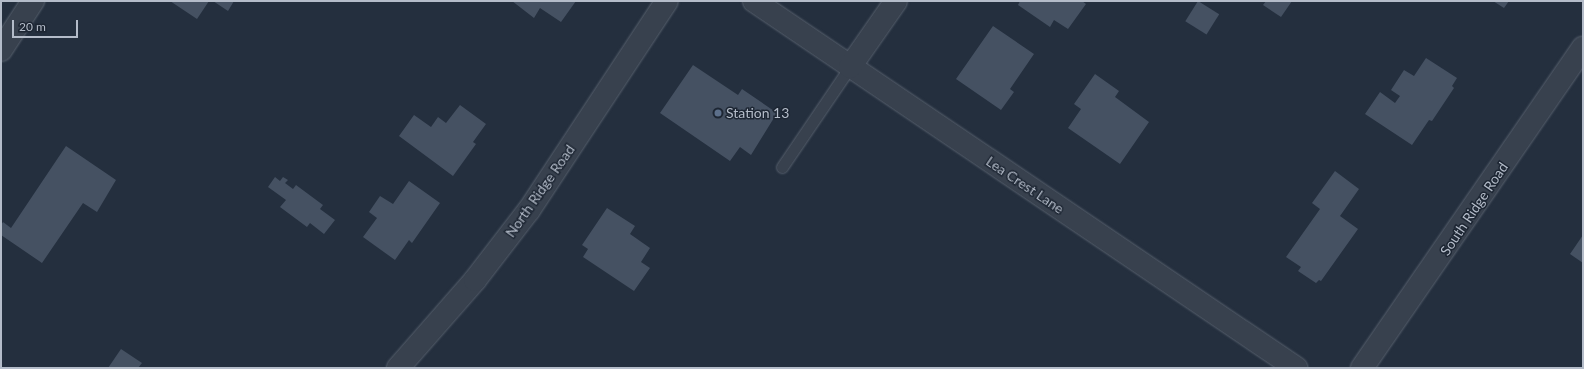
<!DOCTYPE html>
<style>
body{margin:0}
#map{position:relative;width:1584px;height:369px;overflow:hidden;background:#242f3e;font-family:Lato,sans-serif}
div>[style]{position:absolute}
.building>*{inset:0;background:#455162;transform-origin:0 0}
.roads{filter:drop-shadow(0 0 1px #565f6c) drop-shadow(0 0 1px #565f6c)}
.service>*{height:11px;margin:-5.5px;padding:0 5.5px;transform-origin:5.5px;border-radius:5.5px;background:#38414e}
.minor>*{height:22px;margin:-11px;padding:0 11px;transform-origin:11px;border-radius:11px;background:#38414e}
.dots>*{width:11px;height:11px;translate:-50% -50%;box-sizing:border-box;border:2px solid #1d2633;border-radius:50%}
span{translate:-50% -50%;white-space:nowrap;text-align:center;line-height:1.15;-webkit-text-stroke:3px #1d2633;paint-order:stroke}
.poi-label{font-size:14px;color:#b4bcc9}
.left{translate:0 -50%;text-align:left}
.street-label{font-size:14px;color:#b4bcc9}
.frame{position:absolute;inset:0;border:2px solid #b4bcc9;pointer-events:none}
.scale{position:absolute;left:12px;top:20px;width:66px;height:18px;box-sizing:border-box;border:2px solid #b4bcc9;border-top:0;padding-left:5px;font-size:12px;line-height:14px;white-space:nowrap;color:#b4bcc9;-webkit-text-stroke:3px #1d2633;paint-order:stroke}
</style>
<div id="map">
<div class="building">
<div style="clip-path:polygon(170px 1px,209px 1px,197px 19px)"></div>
<div style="clip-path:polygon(213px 1px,234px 1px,228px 11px)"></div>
<div style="clip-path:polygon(512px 1px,576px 1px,561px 22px,540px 8px,534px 18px)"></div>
<div style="clip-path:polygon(1020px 1px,1082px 1px,1086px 4px,1068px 29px,1054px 20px,1050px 27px,1018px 5px)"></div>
<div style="left:1198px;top:1px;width:25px;height:24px;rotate:32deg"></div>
<div style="clip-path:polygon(1266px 1px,1292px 1px,1281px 17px,1263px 5px)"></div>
<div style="clip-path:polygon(1493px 1px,1509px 1px,1504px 8px)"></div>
<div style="clip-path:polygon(993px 26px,1034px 54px,1010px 89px,1014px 92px,1001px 110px,956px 79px)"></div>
<div style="clip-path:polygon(1426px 58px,1457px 78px,1452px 86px,1454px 88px,1432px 121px,1429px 120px,1412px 145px,1365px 114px,1380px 92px,1395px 103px,1400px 96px,1391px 90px,1404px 70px,1414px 76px)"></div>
<div style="clip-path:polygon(693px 65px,738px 95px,742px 89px,777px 113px,751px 155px,740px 147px,730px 161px,660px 113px)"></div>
<div style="clip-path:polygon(1095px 74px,1119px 91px,1115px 97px,1149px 122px,1120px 164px,1068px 128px,1081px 109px,1074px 104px)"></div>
<div style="clip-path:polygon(460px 105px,486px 124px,473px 142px,476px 144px,453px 176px,399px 136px,414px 115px,431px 127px,438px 117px,446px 123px)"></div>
<div style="clip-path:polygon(66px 146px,116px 180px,97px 212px,83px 203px,42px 263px,1px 235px,1px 225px,3px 222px,11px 228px)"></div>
<div style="clip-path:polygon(1335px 171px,1359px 189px,1340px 216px,1358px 229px,1321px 281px,1319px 280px,1316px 283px,1298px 271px,1301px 267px,1286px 257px,1320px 209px,1312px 203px)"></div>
<div style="clip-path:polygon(275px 177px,280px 181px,283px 177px,288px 180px,285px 183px,293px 189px,296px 185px,323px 205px,320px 209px,335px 220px,324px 234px,310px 223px,307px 227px,280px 207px,286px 200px,268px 187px)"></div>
<div style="clip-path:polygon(409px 181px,440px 203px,412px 243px,409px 240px,395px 260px,363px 237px,377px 218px,369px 212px,380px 196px,393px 204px)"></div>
<div style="clip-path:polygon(607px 208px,635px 226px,630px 234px,650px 248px,641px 262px,650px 268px,634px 291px,583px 257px,588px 249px,582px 245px)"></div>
<div style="clip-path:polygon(1583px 235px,1583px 263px,1570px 254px)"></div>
<div style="clip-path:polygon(121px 349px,142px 363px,138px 368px,108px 368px)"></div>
</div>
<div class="roads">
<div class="service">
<div style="left:782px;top:167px;width:121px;rotate:-55.8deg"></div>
</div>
<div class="minor">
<div style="left:754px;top:1px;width:655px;rotate:34.1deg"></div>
<div style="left:1px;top:50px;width:59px;rotate:-56.9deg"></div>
<div style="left:850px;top:67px;width:80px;rotate:-55.1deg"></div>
<div style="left:398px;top:368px;width:117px;rotate:-48.8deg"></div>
<div style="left:475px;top:280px;width:88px;rotate:-52.4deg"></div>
<div style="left:529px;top:210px;width:250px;rotate:-56.6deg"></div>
<div style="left:1362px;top:368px;width:389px;rotate:-55.4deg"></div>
</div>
</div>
<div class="dots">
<div style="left:718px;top:113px;background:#5c6f8a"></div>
</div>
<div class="poi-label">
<span class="left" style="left:726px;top:113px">Station 13</span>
</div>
<div class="street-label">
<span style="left:1025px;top:185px;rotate:34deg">Lea Crest Lane</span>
<span style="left:540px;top:191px;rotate:-55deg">North Ridge Road</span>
<span style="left:1474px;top:209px;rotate:-56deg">South Ridge Road</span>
</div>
<div class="frame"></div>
<div class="scale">20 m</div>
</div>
